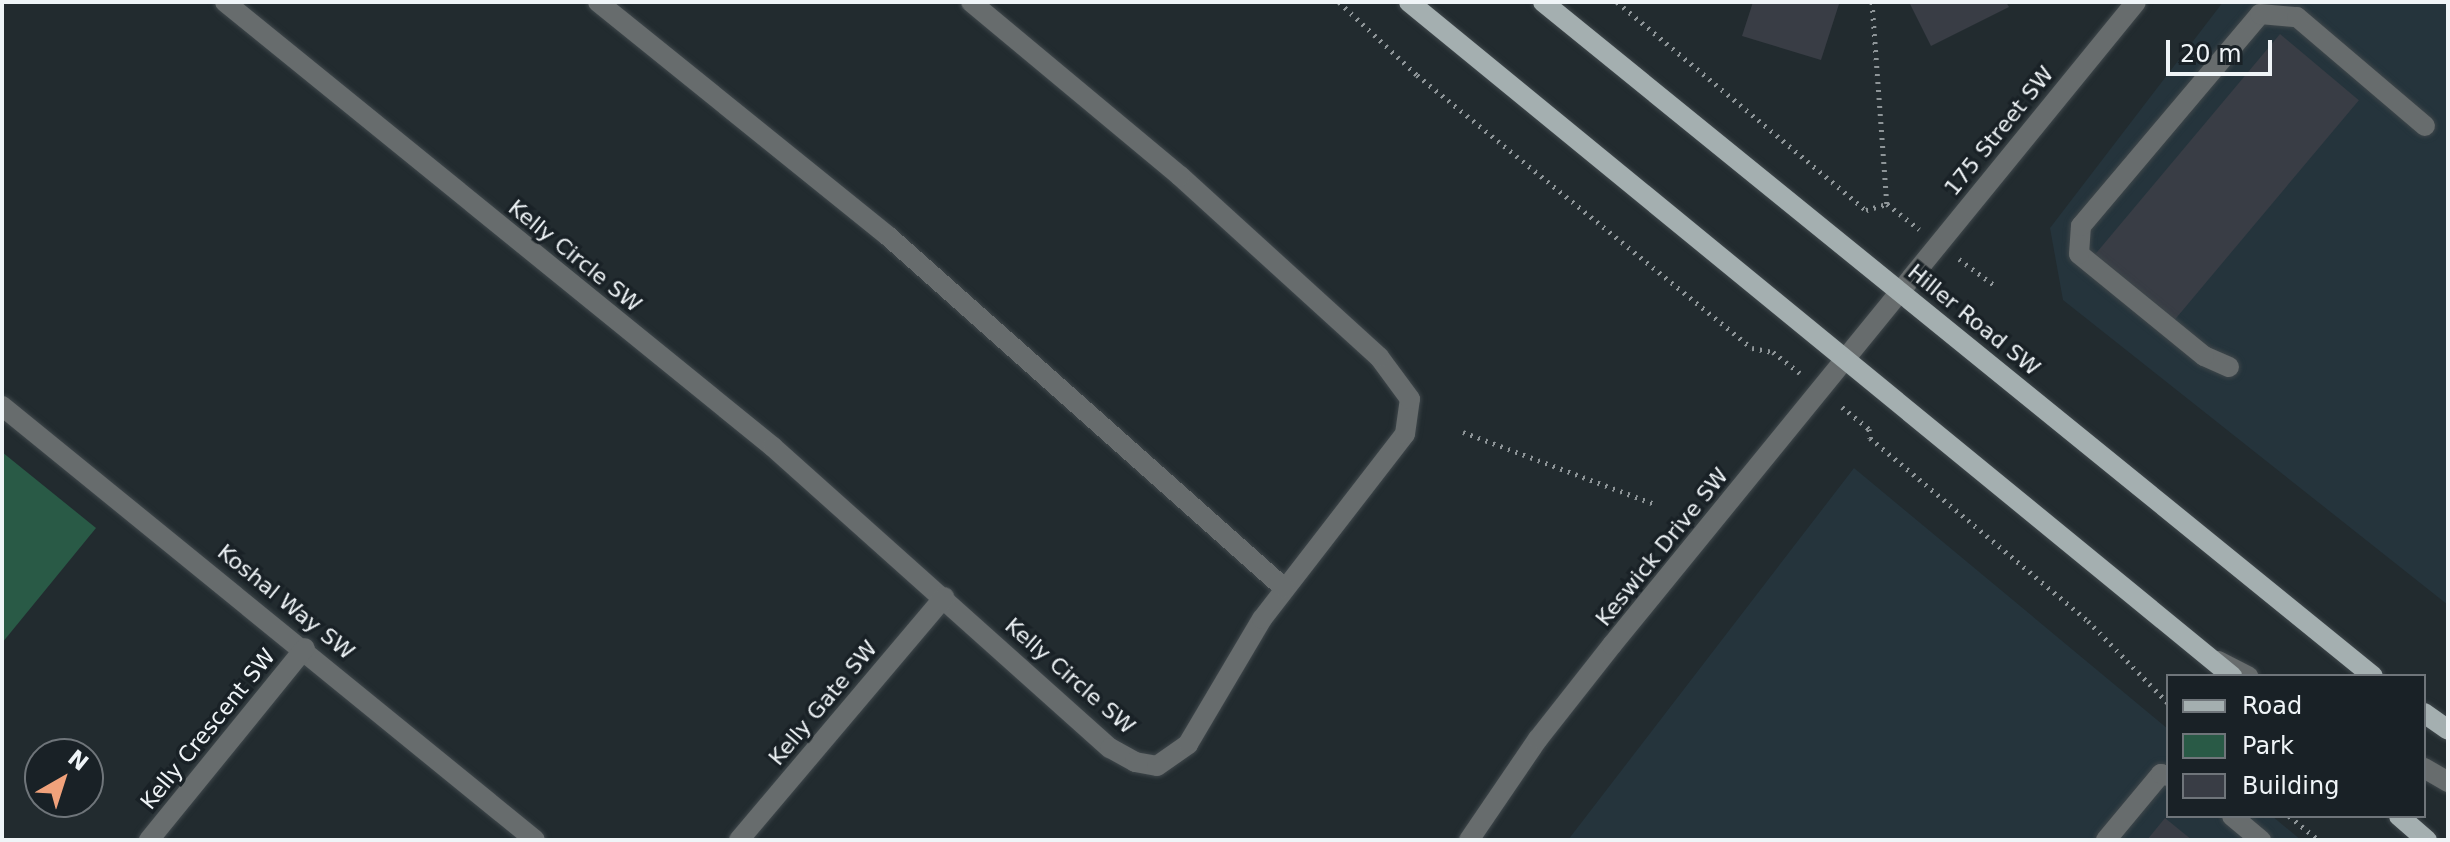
<!DOCTYPE html>
<style>
body{margin:0}
#map{position:relative;width:2450px;height:842px;overflow:hidden;background:#222b2f;font-family:"DejaVu Sans",sans-serif}
div>[style]{position:absolute}
.built>*{inset:0;background:#25343c}
.green>*{inset:0;background:#295a46}
.building>*{inset:0;background:#393d45;transform-origin:0 0}
.path>*{height:5px;margin-top:-2.5px;transform-origin:0;background:repeating-linear-gradient(90deg,#8e9598 0 2px,transparent 0 8px)}
.roads{filter:drop-shadow(0 0 2px #3f474b) drop-shadow(0 0 2px #3f474b)}
.minor>*{height:20px;margin:-10px;padding:0 10px;transform-origin:10px;border-radius:10px;background:#676c6d}
.major>*{height:20px;margin:-10px;padding:0 10px;transform-origin:10px;border-radius:10px;background:#a4afb0}
span{translate:-50% -50%;white-space:nowrap;text-align:center;line-height:1.15;-webkit-text-stroke:7px #192126;paint-order:stroke}
.street-label{font-size:22px;color:#eff4f7}
.frame{position:absolute;inset:0;border:4px solid #eff4f7;pointer-events:none}
.legend{position:absolute;left:2166px;top:674px;width:260px;height:144px;box-sizing:border-box;background:#192126;border:2px solid #6f757a;margin:0;padding:10px 14px;list-style:none;font-size:24px;color:#eff4f7}
.legend li{display:flex;align-items:center;gap:16px;height:40px}
.legend b{width:40px;border:2px solid #6f757a}
.north{position:absolute;left:24px;top:738px;width:80px;height:80px;box-sizing:border-box;background:#192126;border:2px solid #6f757a;border-radius:50%;rotate:39deg;font-size:22px;font-weight:700;line-height:32px;text-align:center;color:#eff4f7}
.north::after{content:'';display:block;margin:auto;width:28px;height:36px;background:#f1a27b;clip-path:polygon(50% 0,100% 100%,50% 72%,0 100%)}
.scale{position:absolute;left:2166px;top:40px;width:106px;height:36px;box-sizing:border-box;border:4px solid #eff4f7;border-top:0;padding-left:10px;font-size:24px;line-height:28px;white-space:nowrap;color:#eff4f7;-webkit-text-stroke:6px #192126;paint-order:stroke}
</style>
<div id="map">
<div class="built">
<div style="clip-path:polygon(2223px 2px,2448px 2px,2448px 605px,2063px 300px,2050px 228px)"></div>
<div style="clip-path:polygon(1854px 468px,2168px 729px,2168px 816px,2272px 816px,2301px 840px,1568px 840px)"></div>
</div>
<div class="green">
<div style="clip-path:polygon(2px 452px,96px 528px,2px 643px)"></div>
</div>
<div class="building">
<div style="clip-path:polygon(1753px 2px,1839px 4px,1821px 60px,1742px 36px)"></div>
<div style="clip-path:polygon(1909px 2px,2006px 2px,2009px 7px,1931px 46px)"></div>
<div style="left:2280px;top:34px;width:103px;height:294px;rotate:40deg"></div>
<div style="clip-path:polygon(2165px 818px,2192px 840px,2147px 840px)"></div>
</div>
<div class="path">
<div style="left:1339px;top:2px;width:107px;rotate:43.1deg"></div>
<div style="left:1417px;top:75px;width:432px;rotate:39.2deg"></div>
<div style="left:1752px;top:348px;width:21px;rotate:11deg"></div>
<div style="left:1773px;top:352px;width:34px;rotate:38deg"></div>
<div style="left:1617px;top:2px;width:324px;rotate:39.9deg"></div>
<div style="left:1866px;top:210px;width:22px;rotate:-16deg"></div>
<div style="left:1887px;top:204px;width:41px;rotate:38deg"></div>
<div style="left:1872px;top:2px;width:203px;rotate:85.8deg"></div>
<div style="left:1959px;top:259px;width:44px;rotate:36.6deg"></div>
<div style="left:1842px;top:407px;width:35px;rotate:39deg"></div>
<div style="left:1869px;top:429px;width:9px;rotate:84deg"></div>
<div style="left:1870px;top:438px;width:285px;rotate:40deg"></div>
<div style="left:2088px;top:621px;width:115px;rotate:45.7deg"></div>
<div style="left:1463px;top:432px;width:205px;rotate:20.6deg"></div>
<div style="left:2289px;top:816px;width:38px;rotate:39deg"></div>
</div>
<div class="roads">
<div class="minor">
<div style="left:225px;top:2px;width:706px;rotate:39.08deg"></div>
<div style="left:773px;top:447px;width:452px;rotate:41.8deg"></div>
<div style="left:1110px;top:748px;width:29px;rotate:29deg"></div>
<div style="left:1135px;top:762px;width:22px;rotate:10deg"></div>
<div style="left:1157px;top:766px;width:38px;rotate:-35deg"></div>
<div style="left:1188px;top:744px;width:145px;rotate:-59.4deg"></div>
<div style="left:1262px;top:619px;width:234px;rotate:-52.3deg"></div>
<div style="left:1405px;top:434px;width:35px;rotate:-82deg"></div>
<div style="left:1410px;top:399px;width:52px;rotate:-126.4deg"></div>
<div style="left:1379px;top:357px;width:269px;rotate:-137.7deg"></div>
<div style="left:1180px;top:176px;width:272px;rotate:-140.2deg"></div>
<div style="left:598px;top:2px;width:373px;rotate:38.9deg"></div>
<div style="left:888px;top:236px;width:530px;rotate:41.63deg"></div>
<div style="left:2229px;top:367px;width:27px;rotate:-156deg"></div>
<div style="left:2204px;top:356px;width:161px;rotate:-140.8deg"></div>
<div style="left:2079px;top:254px;width:28px;rotate:-86deg"></div>
<div style="left:2081px;top:226px;width:277px;rotate:-49.8deg"></div>
<div style="left:2260px;top:14px;width:37px;rotate:5deg"></div>
<div style="left:2297px;top:17px;width:168px;rotate:40.4deg"></div>
<div style="left:2px;top:406px;width:687px;rotate:39.15deg"></div>
<div style="left:2218px;top:661px;width:34px;rotate:27deg"></div>
<div style="left:2424px;top:768px;width:28px;rotate:30deg"></div>
<div style="left:2232px;top:816px;width:38px;rotate:40deg"></div>
<div style="left:149px;top:840px;width:247px;rotate:-50.9deg"></div>
<div style="left:739px;top:840px;width:318px;rotate:-49.8deg"></div>
<div style="left:1469px;top:840px;width:122px;rotate:-55.7deg"></div>
<div style="left:1538px;top:739px;width:120px;rotate:-51.8deg"></div>
<div style="left:1612px;top:645px;width:829px;rotate:-50.82deg"></div>
<div style="left:2106px;top:840px;width:86px;rotate:-50.2deg"></div>
<div style="left:2161px;top:774px;width:7px;rotate:16deg"></div>
</div>
<div class="major">
<div style="left:1409px;top:2px;width:1064px;rotate:39.32deg"></div>
<div style="left:1543px;top:2px;width:1069px;rotate:39.08deg"></div>
<div style="left:2424px;top:713px;width:29px;rotate:35deg"></div>
<div style="left:2399px;top:816px;width:37px;rotate:41deg"></div>
</div>
</div>
<div class="street-label">
<span style="left:1999px;top:131px;rotate:-51deg">175 Street SW</span>
<span style="left:575px;top:256px;rotate:39deg">Kelly Circle SW</span>
<span style="left:1974px;top:320px;rotate:39deg">Hiller Road SW</span>
<span style="left:1662px;top:547px;rotate:-51deg">Keswick Drive SW</span>
<span style="left:286px;top:602px;rotate:39deg">Koshal Way SW</span>
<span style="left:1070px;top:676px;rotate:41deg">Kelly Circle SW</span>
<span style="left:823px;top:703px;rotate:-50deg">Kelly Gate SW</span>
<span style="left:208px;top:729px;rotate:-51deg">Kelly Crescent SW</span>
</div>
<div class="frame"></div>
<ul class="legend">
<li><b style="height:10px;background:#a4afb0"></b>Road</li>
<li><b style="height:22px;background:#295a46"></b>Park</li>
<li><b style="height:22px;background:#393d45"></b>Building</li>
</ul>
<div class="north">N</div>
<div class="scale">20 m</div>
</div>
